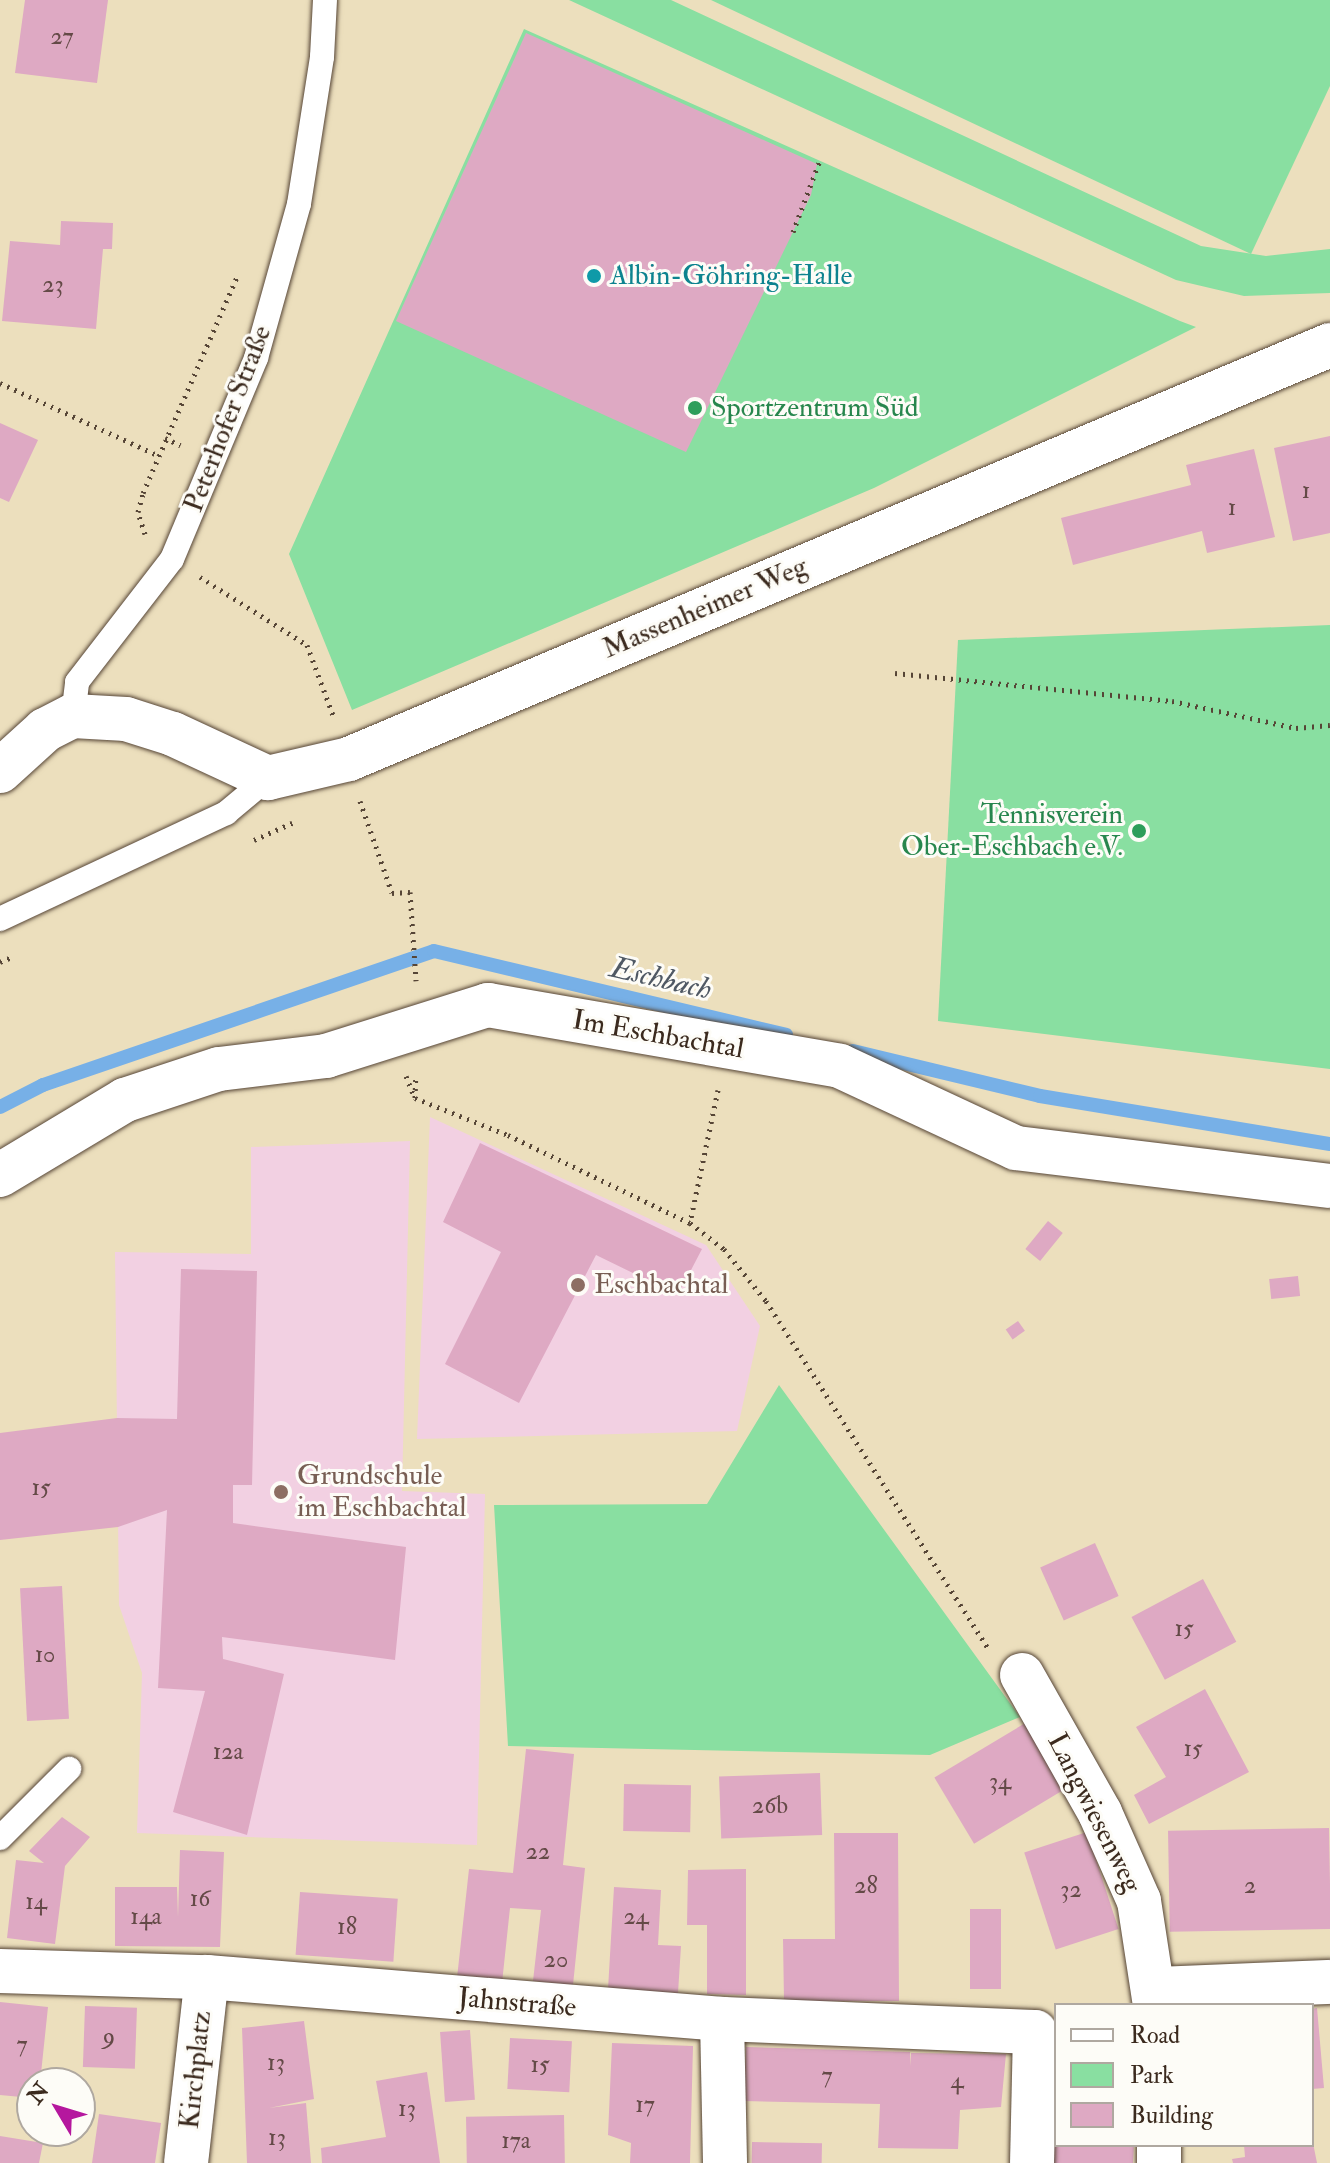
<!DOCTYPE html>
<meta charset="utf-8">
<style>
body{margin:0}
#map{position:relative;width:1330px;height:2163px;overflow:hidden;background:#ecdfbd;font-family:"IM FELL Double Pica",serif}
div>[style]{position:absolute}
.built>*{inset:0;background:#f2d0e2}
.green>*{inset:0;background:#89dfa1}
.stream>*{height:14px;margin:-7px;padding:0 7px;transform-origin:7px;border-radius:7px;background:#77b0e7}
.building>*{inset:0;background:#dea9c3;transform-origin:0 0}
.path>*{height:5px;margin-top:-2.5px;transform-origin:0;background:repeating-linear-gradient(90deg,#564536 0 2px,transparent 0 8px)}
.roads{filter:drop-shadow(0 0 2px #564536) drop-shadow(0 0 2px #564536)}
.service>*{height:24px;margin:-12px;padding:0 12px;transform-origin:12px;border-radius:12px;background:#fff}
.minor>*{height:44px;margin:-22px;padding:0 22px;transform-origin:22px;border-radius:22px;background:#fff}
.tertiary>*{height:44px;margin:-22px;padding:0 22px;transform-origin:22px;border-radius:22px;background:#fff}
.dots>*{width:22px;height:22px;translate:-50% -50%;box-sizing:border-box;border:4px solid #fdfcf7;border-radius:50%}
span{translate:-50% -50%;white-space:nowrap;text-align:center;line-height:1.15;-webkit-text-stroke:6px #fdfcf7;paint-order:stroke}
.number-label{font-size:24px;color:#644a47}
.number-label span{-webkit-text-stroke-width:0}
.culture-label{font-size:28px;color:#0d838f}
.left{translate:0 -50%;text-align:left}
.leisure-label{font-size:28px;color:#27864d}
.right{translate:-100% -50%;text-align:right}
.street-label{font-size:28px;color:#3b2a1e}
.education-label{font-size:28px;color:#785e54}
.water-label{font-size:30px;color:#505964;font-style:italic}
.legend{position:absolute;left:1054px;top:2003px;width:260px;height:144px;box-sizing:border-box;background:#fdfcf7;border:2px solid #afa8a0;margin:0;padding:10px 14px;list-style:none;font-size:24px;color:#3b2a1e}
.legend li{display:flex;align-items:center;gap:16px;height:40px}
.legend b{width:40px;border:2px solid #afa8a0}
.north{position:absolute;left:16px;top:2067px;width:80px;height:80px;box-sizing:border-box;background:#fdfcf7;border:2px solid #afa8a0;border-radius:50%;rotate:308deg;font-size:22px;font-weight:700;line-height:32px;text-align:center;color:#3b2a1e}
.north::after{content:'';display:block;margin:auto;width:28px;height:36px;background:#b5179e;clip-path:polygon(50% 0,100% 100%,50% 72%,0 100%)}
</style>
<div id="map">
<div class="built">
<div style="clip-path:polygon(430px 1117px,706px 1245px,760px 1326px,737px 1431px,417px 1439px)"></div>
<div style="clip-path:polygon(410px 1141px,402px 1491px,485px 1494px,477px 1845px,137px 1833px,142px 1673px,119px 1605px,115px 1252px,251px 1254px,251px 1147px)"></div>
</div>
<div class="green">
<div style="clip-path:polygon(569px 0,671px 0,1201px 246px,1266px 256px,1330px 249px,1330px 293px,1244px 296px,1176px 280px)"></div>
<div style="clip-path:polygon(711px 0,1330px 0,1330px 86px,1251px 254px)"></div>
<div style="clip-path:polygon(524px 29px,1180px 321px,1196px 327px,874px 488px,352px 710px,289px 554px)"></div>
<div style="clip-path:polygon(1330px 625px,1330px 1069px,938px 1021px,958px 640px)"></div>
<div style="clip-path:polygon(779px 1385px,1020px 1717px,930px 1755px,508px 1746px,494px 1505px,707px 1504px)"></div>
</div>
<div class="stream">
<div style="left:853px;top:1051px;width:192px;rotate:13.5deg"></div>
<div style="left:1040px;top:1096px;width:294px;rotate:9.4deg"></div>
<div style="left:0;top:1107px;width:48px;rotate:-27.1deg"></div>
<div style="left:43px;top:1085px;width:413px;rotate:-18.9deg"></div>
<div style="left:434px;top:951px;width:362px;rotate:13.4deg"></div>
</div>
<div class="building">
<div style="clip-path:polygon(25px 0,108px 0,97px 83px,15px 73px)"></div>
<div style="clip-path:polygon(526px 33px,817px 164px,811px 195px,686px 452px,396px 321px)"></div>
<div style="clip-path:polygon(61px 221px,113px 223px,112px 249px,103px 249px,96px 329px,2px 321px,10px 241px,60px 245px)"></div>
<div style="clip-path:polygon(0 423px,38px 440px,9px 502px,0 498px)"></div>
<div style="clip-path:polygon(1330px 436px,1330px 533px,1293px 541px,1274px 448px)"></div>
<div style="clip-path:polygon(1254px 449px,1275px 537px,1207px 553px,1202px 531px,1073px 565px,1061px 518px,1191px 485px,1186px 465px)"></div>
<div style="clip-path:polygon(480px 1143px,702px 1249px,678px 1295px,596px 1255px,519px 1403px,445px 1364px,501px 1252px,443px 1222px)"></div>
<div style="left:1048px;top:1221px;width:19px;height:36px;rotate:39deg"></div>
<div style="clip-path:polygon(181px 1269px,257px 1271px,252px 1485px,233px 1485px,233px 1523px,406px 1547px,395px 1660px,222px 1637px,223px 1659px,284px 1674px,247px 1835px,173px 1812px,205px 1691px,158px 1688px,167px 1510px,118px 1527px,0 1540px,0 1433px,117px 1418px,177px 1419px)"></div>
<div style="left:1298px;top:1276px;width:20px;height:29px;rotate:84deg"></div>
<div style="left:1018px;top:1321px;width:12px;height:15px;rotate:55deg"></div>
<div style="left:1095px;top:1543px;width:58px;height:60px;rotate:66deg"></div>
<div style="left:1203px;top:1579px;width:71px;height:81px;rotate:62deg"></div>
<div style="left:62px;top:1586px;width:133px;height:42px;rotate:87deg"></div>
<div style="clip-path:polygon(1205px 1689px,1249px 1772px,1149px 1824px,1134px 1795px,1166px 1777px,1136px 1727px)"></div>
<div style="left:1027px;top:1722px;width:77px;height:108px;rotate:59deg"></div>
<div style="clip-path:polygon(526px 1749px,574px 1754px,563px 1865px,585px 1868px,573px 1985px,533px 1981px,541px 1910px,510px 1908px,502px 1983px,457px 1978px,469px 1869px,513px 1873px)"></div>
<div style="left:820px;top:1773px;width:62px;height:101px;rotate:88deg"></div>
<div style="left:624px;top:1784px;width:67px;height:47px;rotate:1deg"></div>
<div style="clip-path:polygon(62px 1817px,90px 1837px,65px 1866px,55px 1944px,7px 1938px,16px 1860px,44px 1863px,29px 1851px)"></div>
<div style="left:1329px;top:1828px;width:101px;height:161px;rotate:89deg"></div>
<div style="left:1087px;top:1832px;width:102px;height:66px;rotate:72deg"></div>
<div style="clip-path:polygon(834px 1833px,898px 1833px,899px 2001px,784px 2001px,783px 1939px,835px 1939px)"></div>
<div style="clip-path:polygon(180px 1850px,224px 1852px,220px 1947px,115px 1946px,115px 1887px,177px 1887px,178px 1917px)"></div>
<div style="clip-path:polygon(746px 1869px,746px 1995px,707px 1994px,707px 1925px,687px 1925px,688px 1870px)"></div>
<div style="clip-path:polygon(614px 1887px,661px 1890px,658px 1945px,681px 1946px,678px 1993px,608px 1989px)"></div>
<div style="left:300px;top:1892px;width:98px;height:63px;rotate:4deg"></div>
<div style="left:970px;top:1909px;width:31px;height:80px"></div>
<div style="clip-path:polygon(0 2002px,48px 2007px,40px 2083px,32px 2083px,32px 2098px,0 2095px)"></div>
<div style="left:85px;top:2006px;width:52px;height:61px;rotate:2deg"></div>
<div style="clip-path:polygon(1317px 2008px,1324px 2088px,1312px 2089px,1312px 2009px)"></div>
<div style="clip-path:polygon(304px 2021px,314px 2099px,269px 2108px,306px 2103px,311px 2163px,247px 2163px,242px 2028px)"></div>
<div style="left:470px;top:2030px;width:70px;height:30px;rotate:86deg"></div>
<div style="left:510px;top:2038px;width:62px;height:51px;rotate:3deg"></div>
<div style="clip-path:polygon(612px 2043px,693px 2046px,690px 2163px,630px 2163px,631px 2143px,608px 2135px)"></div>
<div style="clip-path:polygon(746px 2047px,910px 2052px,910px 2066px,911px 2053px,1006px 2054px,1001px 2107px,960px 2110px,958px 2149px,878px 2148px,880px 2104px,744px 2101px)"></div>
<div style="clip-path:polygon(1056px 2064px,1056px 2145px,1134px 2145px,1133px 2163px,1049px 2163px)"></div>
<div style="clip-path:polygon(427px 2072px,440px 2163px,322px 2163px,321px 2148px,386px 2137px,376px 2081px)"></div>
<div style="clip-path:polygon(99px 2114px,161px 2123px,155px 2163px,92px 2163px)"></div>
<div style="left:564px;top:2115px;width:48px;height:98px;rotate:89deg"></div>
<div style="clip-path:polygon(0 2136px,43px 2143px,39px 2163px,0 2163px)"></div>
<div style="clip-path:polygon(1312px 2138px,1317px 2163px,1233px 2163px,1232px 2159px,1245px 2157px,1244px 2145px,1312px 2145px)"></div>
<div style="left:752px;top:2142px;width:70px;height:21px;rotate:1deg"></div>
</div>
<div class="path">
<div style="left:793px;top:232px;width:77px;rotate:-69.4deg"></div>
<div style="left:0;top:383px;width:173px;rotate:24.6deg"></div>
<div style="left:165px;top:438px;width:17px;rotate:25deg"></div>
<div style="left:145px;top:534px;width:23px;rotate:-108deg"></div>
<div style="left:138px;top:512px;width:20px;rotate:-75deg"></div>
<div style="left:143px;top:493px;width:238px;rotate:-66.5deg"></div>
<div style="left:200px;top:577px;width:127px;rotate:32.4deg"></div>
<div style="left:307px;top:645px;width:75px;rotate:69.6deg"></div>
<div style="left:895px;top:673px;width:278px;rotate:5.8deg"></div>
<div style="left:1172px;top:701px;width:127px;rotate:12.3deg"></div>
<div style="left:1296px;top:728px;width:34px;rotate:-5deg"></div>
<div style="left:360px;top:801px;width:97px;rotate:70.8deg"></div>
<div style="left:392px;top:893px;width:18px;rotate:-3deg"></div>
<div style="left:410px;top:892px;width:89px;rotate:86.1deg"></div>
<div style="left:254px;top:840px;width:42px;rotate:-24.1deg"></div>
<div style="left:0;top:962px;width:15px;rotate:-23deg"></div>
<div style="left:406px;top:1076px;width:24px;rotate:68deg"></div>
<div style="left:415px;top:1098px;width:100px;rotate:21.7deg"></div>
<div style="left:508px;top:1135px;width:202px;rotate:25.8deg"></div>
<div style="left:718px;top:1090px;width:136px;rotate:101.9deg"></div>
<div style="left:690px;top:1223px;width:43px;rotate:37.4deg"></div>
<div style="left:724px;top:1249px;width:67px;rotate:51.1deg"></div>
<div style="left:766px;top:1301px;width:412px;rotate:57.4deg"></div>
<div style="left:415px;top:1098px;width:23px;rotate:-88deg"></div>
</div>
<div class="roads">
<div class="service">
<div style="left:73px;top:716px;width:34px;rotate:-83deg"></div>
<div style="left:77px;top:682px;width:155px;rotate:-52.3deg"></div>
<div style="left:172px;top:559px;width:218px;rotate:-67.3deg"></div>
<div style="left:256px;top:358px;width:160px;rotate:-74.4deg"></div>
<div style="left:299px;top:204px;width:149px;rotate:-81.1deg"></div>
<div style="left:322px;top:57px;width:57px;rotate:-87deg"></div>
<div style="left:0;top:919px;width:250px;rotate:-25.1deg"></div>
<div style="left:226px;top:813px;width:55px;rotate:-39.8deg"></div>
<div style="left:0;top:1838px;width:98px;rotate:-45deg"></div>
</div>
<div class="minor">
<div style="left:0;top:1175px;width:146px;rotate:-31deg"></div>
<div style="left:125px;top:1100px;width:99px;rotate:-18.3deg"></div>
<div style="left:219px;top:1069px;width:108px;rotate:-6.9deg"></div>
<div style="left:326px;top:1056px;width:170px;rotate:-17.5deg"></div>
<div style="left:488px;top:1005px;width:357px;rotate:9.8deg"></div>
<div style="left:840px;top:1066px;width:194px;rotate:25deg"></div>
<div style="left:1016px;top:1148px;width:316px;rotate:6.9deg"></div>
<div style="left:1022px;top:1675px;width:159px;rotate:60.5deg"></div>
<div style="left:1100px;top:1813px;width:96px;rotate:66.1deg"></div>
<div style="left:1139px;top:1901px;width:105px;rotate:81.3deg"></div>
<div style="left:0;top:1971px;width:207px;rotate:1.7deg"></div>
<div style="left:207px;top:1977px;width:517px;rotate:4.66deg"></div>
<div style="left:722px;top:2019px;width:313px;rotate:2.4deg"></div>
<div style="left:1035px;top:2032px;width:131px;rotate:91.3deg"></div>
<div style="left:1155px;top:1989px;width:175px;rotate:-2.3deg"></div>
<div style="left:722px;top:2019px;width:144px;rotate:88.8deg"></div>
<div style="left:1159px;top:2145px;width:18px;rotate:90deg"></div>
<div style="left:186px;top:2163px;width:187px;rotate:-83.6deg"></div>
</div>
<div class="tertiary">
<div style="left:0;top:771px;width:61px;rotate:-42.3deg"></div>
<div style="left:45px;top:730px;width:31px;rotate:-27deg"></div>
<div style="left:73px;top:716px;width:53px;rotate:3.2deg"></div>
<div style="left:126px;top:719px;width:49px;rotate:17.7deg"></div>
<div style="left:173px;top:734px;width:105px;rotate:24.9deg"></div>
<div style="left:268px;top:778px;width:83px;rotate:-13.2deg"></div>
<div style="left:349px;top:759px;width:1065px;rotate:-22.88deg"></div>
</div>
</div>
<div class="dots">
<div style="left:594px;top:276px;background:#0f9aa8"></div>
<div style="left:695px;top:408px;background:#2e9e5b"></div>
<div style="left:1139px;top:831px;background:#2e9e5b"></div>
<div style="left:578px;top:1285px;background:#8d6e63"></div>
<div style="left:281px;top:1492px;background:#8d6e63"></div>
</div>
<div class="number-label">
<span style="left:62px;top:37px">27</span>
<span style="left:53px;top:285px">23</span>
<span style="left:1306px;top:491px">1</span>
<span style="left:1232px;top:508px">1</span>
<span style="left:41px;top:1488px">15</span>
<span style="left:1184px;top:1629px">15</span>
<span style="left:45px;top:1655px">10</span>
<span style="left:1193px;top:1749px">15</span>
<span style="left:228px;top:1752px">12a</span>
<span style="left:1000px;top:1782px">34</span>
<span style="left:770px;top:1806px">26b</span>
<span style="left:538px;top:1852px">22</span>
<span style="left:866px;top:1886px">28</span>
<span style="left:1250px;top:1886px">2</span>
<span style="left:1071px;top:1890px">32</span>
<span style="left:200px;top:1899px">16</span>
<span style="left:36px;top:1902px">14</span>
<span style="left:146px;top:1917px">14a</span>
<span style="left:636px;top:1917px">24</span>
<span style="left:347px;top:1927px">18</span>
<span style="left:556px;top:1960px">20</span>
<span style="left:109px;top:2037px">9</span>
<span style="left:22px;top:2045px">7</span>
<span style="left:276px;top:2063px">13</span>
<span style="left:540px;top:2065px">15</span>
<span style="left:827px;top:2076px">7</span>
<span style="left:957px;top:2081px">4</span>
<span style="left:645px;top:2105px">17</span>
<span style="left:407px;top:2109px">13</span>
<span style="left:277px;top:2138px">13</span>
<span style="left:516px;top:2141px">17a</span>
</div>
<div class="culture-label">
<span class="left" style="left:610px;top:276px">Albin-Göhring-Halle</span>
</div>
<div class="leisure-label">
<span class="left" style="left:711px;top:408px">Sportzentrum Süd</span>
<span class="right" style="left:1123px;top:831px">Tennisverein<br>Ober-Eschbach e.V.</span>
</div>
<div class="street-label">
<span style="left:228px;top:419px;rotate:-69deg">Peterhofer Straße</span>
<span style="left:705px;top:608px;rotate:-23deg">Massenheimer Weg</span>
<span style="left:658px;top:1035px;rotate:10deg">Im Eschbachtal</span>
<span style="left:1094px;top:1813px;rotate:63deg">Langwiesenweg</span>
<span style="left:517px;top:2003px;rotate:5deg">Jahnstraße</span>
<span style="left:196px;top:2070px;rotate:-84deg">Kirchplatz</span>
</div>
<div class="education-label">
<span class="left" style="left:594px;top:1285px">Eschbachtal</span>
<span class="left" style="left:297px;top:1492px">Grundschule<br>im Eschbachtal</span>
</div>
<div class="water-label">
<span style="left:661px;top:979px;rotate:13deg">Eschbach</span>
</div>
<ul class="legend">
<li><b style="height:10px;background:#fff"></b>Road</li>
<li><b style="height:22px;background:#89dfa1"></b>Park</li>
<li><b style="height:22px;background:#dea9c3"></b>Building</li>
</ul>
<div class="north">N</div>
</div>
